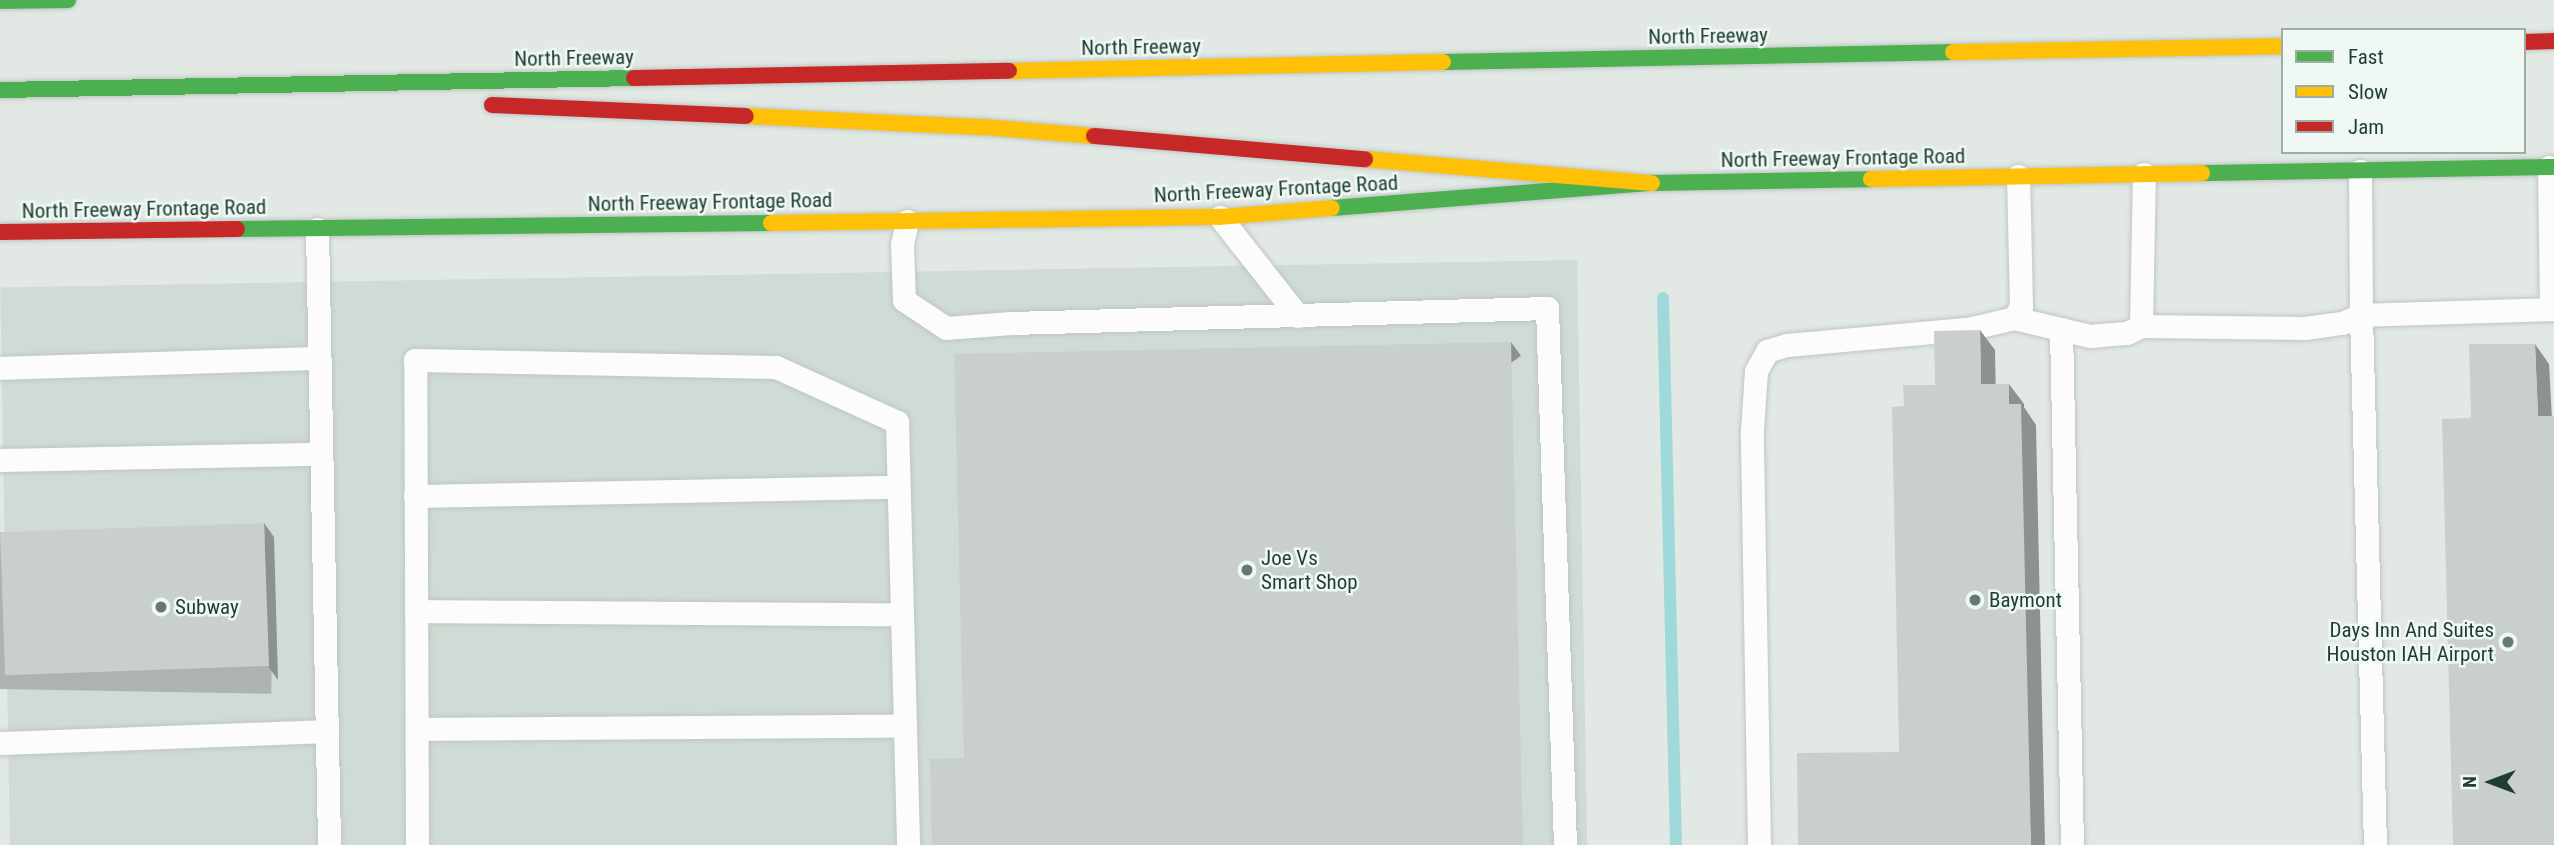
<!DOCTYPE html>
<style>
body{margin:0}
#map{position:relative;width:2554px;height:845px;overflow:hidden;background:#e2e9e5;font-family:"Roboto Condensed",sans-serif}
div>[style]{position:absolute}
.built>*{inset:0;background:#cfdbd4;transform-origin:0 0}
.stream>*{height:12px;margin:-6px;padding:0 6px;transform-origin:6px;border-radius:6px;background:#9fd9da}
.roads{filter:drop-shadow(0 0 2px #bfc6c2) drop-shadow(0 0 2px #bfc6c2)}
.lane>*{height:23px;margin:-11.5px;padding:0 11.5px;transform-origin:11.5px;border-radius:11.5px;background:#fbfcfb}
.fast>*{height:16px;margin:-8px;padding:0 8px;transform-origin:8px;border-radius:8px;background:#4caf50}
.slow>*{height:16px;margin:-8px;padding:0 8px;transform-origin:8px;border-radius:8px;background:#ffc107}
.jam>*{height:16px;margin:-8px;padding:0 8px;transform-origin:8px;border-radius:8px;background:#c62828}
.wall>*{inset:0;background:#adb3af;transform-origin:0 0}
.shaded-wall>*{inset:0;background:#8d928f;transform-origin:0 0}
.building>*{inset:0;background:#c9d0cc;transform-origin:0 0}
.dots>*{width:19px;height:19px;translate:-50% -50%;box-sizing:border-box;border:4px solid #f0f8f3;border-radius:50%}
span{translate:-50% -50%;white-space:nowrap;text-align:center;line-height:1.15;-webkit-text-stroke:5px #f0f8f3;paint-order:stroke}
.street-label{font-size:21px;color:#1f3d32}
.poi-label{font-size:21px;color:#1f3d32}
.left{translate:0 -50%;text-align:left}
.right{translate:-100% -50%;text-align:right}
.legend{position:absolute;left:2281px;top:28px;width:245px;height:126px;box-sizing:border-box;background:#f0f8f3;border:2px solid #9cada6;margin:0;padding:9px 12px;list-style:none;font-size:21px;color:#1f3d32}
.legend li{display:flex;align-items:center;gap:14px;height:35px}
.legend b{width:35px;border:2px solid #9cada6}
.north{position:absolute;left:2456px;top:747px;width:70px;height:70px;-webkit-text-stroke:5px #f0f8f3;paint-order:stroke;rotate:270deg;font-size:19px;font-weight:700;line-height:28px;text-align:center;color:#1f3d32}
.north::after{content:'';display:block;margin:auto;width:24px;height:32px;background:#1f3d32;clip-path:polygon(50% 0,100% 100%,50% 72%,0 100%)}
</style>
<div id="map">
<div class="built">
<div style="left:1577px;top:260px;width:585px;height:1577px;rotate:89deg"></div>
</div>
<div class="stream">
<div style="left:1663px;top:298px;width:547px;rotate:88.64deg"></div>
</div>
<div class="roads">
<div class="lane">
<div style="left:2360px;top:171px;width:144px;rotate:89.6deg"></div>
<div style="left:2361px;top:315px;width:190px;rotate:-1.8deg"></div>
<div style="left:2551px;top:309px;width:142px;rotate:-90.8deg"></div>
<div style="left:1220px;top:217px;width:126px;rotate:51.8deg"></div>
<div style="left:907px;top:221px;width:24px;rotate:102deg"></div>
<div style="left:902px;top:244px;width:56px;rotate:88deg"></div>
<div style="left:904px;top:300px;width:50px;rotate:33.7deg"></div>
<div style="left:946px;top:328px;width:65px;rotate:-4.4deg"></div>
<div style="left:1011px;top:323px;width:536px;rotate:-1.6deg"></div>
<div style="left:1547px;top:308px;width:537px;rotate:88.08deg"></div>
<div style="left:317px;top:229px;width:616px;rotate:88.88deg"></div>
<div style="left:2014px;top:318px;width:78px;rotate:13.3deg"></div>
<div style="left:2090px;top:336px;width:37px;rotate:-5deg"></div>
<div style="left:2127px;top:333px;width:16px;rotate:-27deg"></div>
<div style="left:2141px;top:326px;width:152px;rotate:-88.9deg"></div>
<div style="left:2141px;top:326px;width:164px;rotate:0.7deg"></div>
<div style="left:2305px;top:328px;width:37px;rotate:-8deg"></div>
<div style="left:2342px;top:323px;width:21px;rotate:-23deg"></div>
<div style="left:2361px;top:315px;width:530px;rotate:88.49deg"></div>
<div style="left:2061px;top:329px;width:516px;rotate:88.78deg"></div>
<div style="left:0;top:368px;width:319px;rotate:-1.8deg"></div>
<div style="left:0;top:460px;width:321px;rotate:-1.1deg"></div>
<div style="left:415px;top:496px;width:483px;rotate:-1.1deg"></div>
<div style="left:416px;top:611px;width:486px;rotate:0.4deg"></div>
<div style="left:417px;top:729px;width:488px;rotate:-0.4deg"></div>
<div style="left:0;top:743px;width:325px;rotate:-2.1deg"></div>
<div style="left:417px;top:845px;width:485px;rotate:-90.2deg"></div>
<div style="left:415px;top:360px;width:361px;rotate:1.1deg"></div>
<div style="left:776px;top:367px;width:133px;rotate:24.4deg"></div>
<div style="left:897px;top:422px;width:423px;rotate:88.5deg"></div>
<div style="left:1759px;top:845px;width:415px;rotate:-91deg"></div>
<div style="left:1752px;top:430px;width:59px;rotate:-86.1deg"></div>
<div style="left:1756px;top:371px;width:23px;rotate:-61deg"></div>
<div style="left:1767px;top:351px;width:21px;rotate:-17deg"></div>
<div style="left:1787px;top:345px;width:182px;rotate:-5.1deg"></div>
<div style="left:1968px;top:329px;width:47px;rotate:-13.4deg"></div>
<div style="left:2014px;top:318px;width:14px;rotate:-60deg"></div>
<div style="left:2021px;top:306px;width:130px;rotate:-91.3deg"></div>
</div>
<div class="fast">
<div style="left:0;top:1px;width:68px;rotate:-0.8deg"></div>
<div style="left:1443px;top:62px;width:510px;rotate:-1.12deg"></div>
<div style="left:0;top:90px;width:634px;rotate:-1.08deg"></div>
<div style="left:2202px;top:173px;width:352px;rotate:-1deg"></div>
<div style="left:1332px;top:208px;width:321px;rotate:-4.5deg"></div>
<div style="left:1652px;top:183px;width:219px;rotate:-1deg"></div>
<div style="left:237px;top:229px;width:534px;rotate:-0.64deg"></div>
</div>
<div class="slow">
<div style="left:1953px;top:52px;width:330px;rotate:-1deg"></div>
<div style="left:1009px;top:71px;width:434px;rotate:-1.2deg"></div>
<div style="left:746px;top:116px;width:237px;rotate:2.7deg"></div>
<div style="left:983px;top:127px;width:111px;rotate:4.6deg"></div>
<div style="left:1365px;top:159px;width:288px;rotate:4.8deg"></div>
<div style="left:1871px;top:179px;width:331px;rotate:-1deg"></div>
<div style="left:771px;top:223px;width:449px;rotate:-0.8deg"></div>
<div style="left:1220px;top:217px;width:112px;rotate:-4.6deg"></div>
</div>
<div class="jam">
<div style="left:2524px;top:42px;width:30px;rotate:-2deg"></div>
<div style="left:634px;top:78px;width:375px;rotate:-1.1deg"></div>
<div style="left:492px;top:105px;width:254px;rotate:2.5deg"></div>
<div style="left:1094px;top:136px;width:272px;rotate:4.9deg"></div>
<div style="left:0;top:232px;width:237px;rotate:-0.7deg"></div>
</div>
</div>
<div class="wall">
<div style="left:0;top:532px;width:274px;height:157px;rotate:1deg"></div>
</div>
<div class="shaded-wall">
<div style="clip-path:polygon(1980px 330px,1995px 350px,1996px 405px,1981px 384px)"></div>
<div style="left:1511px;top:342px;width:17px;height:503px;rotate:54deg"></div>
<div style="clip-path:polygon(2535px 344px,2549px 364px,2553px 437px,2538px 416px)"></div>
<div style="clip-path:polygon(2009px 384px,2024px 404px,2024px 407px,2036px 425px,2045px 845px,2031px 845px,2009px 404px)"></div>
<div style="clip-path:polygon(264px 523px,274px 537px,278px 680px,268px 666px)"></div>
</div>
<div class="building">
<div style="clip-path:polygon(1980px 330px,1981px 384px,2009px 384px,2009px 404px,2021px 404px,2031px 845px,1798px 845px,1797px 753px,1899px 752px,1892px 407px,1904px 406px,1903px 385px,1935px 385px,1934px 331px)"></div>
<div style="clip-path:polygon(1511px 342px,1523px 845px,932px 845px,930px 759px,964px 758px,954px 354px)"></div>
<div style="clip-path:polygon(2469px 344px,2535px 344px,2538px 416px,2554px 416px,2554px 845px,2453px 845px,2442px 419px,2471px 418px)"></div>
<div style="left:264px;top:523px;width:143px;height:264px;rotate:88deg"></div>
</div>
<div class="dots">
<div style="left:1247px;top:570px;background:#637971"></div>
<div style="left:1975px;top:600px;background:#637971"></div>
<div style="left:161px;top:607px;background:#637971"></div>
<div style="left:2508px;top:642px;background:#637971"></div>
</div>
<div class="street-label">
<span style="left:1708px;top:36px;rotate:-1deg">North Freeway</span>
<span style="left:1141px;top:47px;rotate:-1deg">North Freeway</span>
<span style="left:574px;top:58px;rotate:-1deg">North Freeway</span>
<span style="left:1843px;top:158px;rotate:-1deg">North Freeway Frontage Road</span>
<span style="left:1276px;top:189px;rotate:-3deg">North Freeway Frontage Road</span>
<span style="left:710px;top:202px;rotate:-1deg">North Freeway Frontage Road</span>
<span style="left:144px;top:209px;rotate:-1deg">North Freeway Frontage Road</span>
</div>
<div class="poi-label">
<span class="left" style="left:1261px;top:570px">Joe Vs<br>Smart Shop</span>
<span class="left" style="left:1989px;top:600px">Baymont</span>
<span class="left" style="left:175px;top:607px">Subway</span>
<span class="right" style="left:2494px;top:642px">Days Inn And Suites<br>Houston IAH Airport</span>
</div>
<ul class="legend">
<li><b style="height:9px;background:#4caf50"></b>Fast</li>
<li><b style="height:9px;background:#ffc107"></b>Slow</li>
<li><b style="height:9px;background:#c62828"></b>Jam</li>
</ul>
<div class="north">N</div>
</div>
